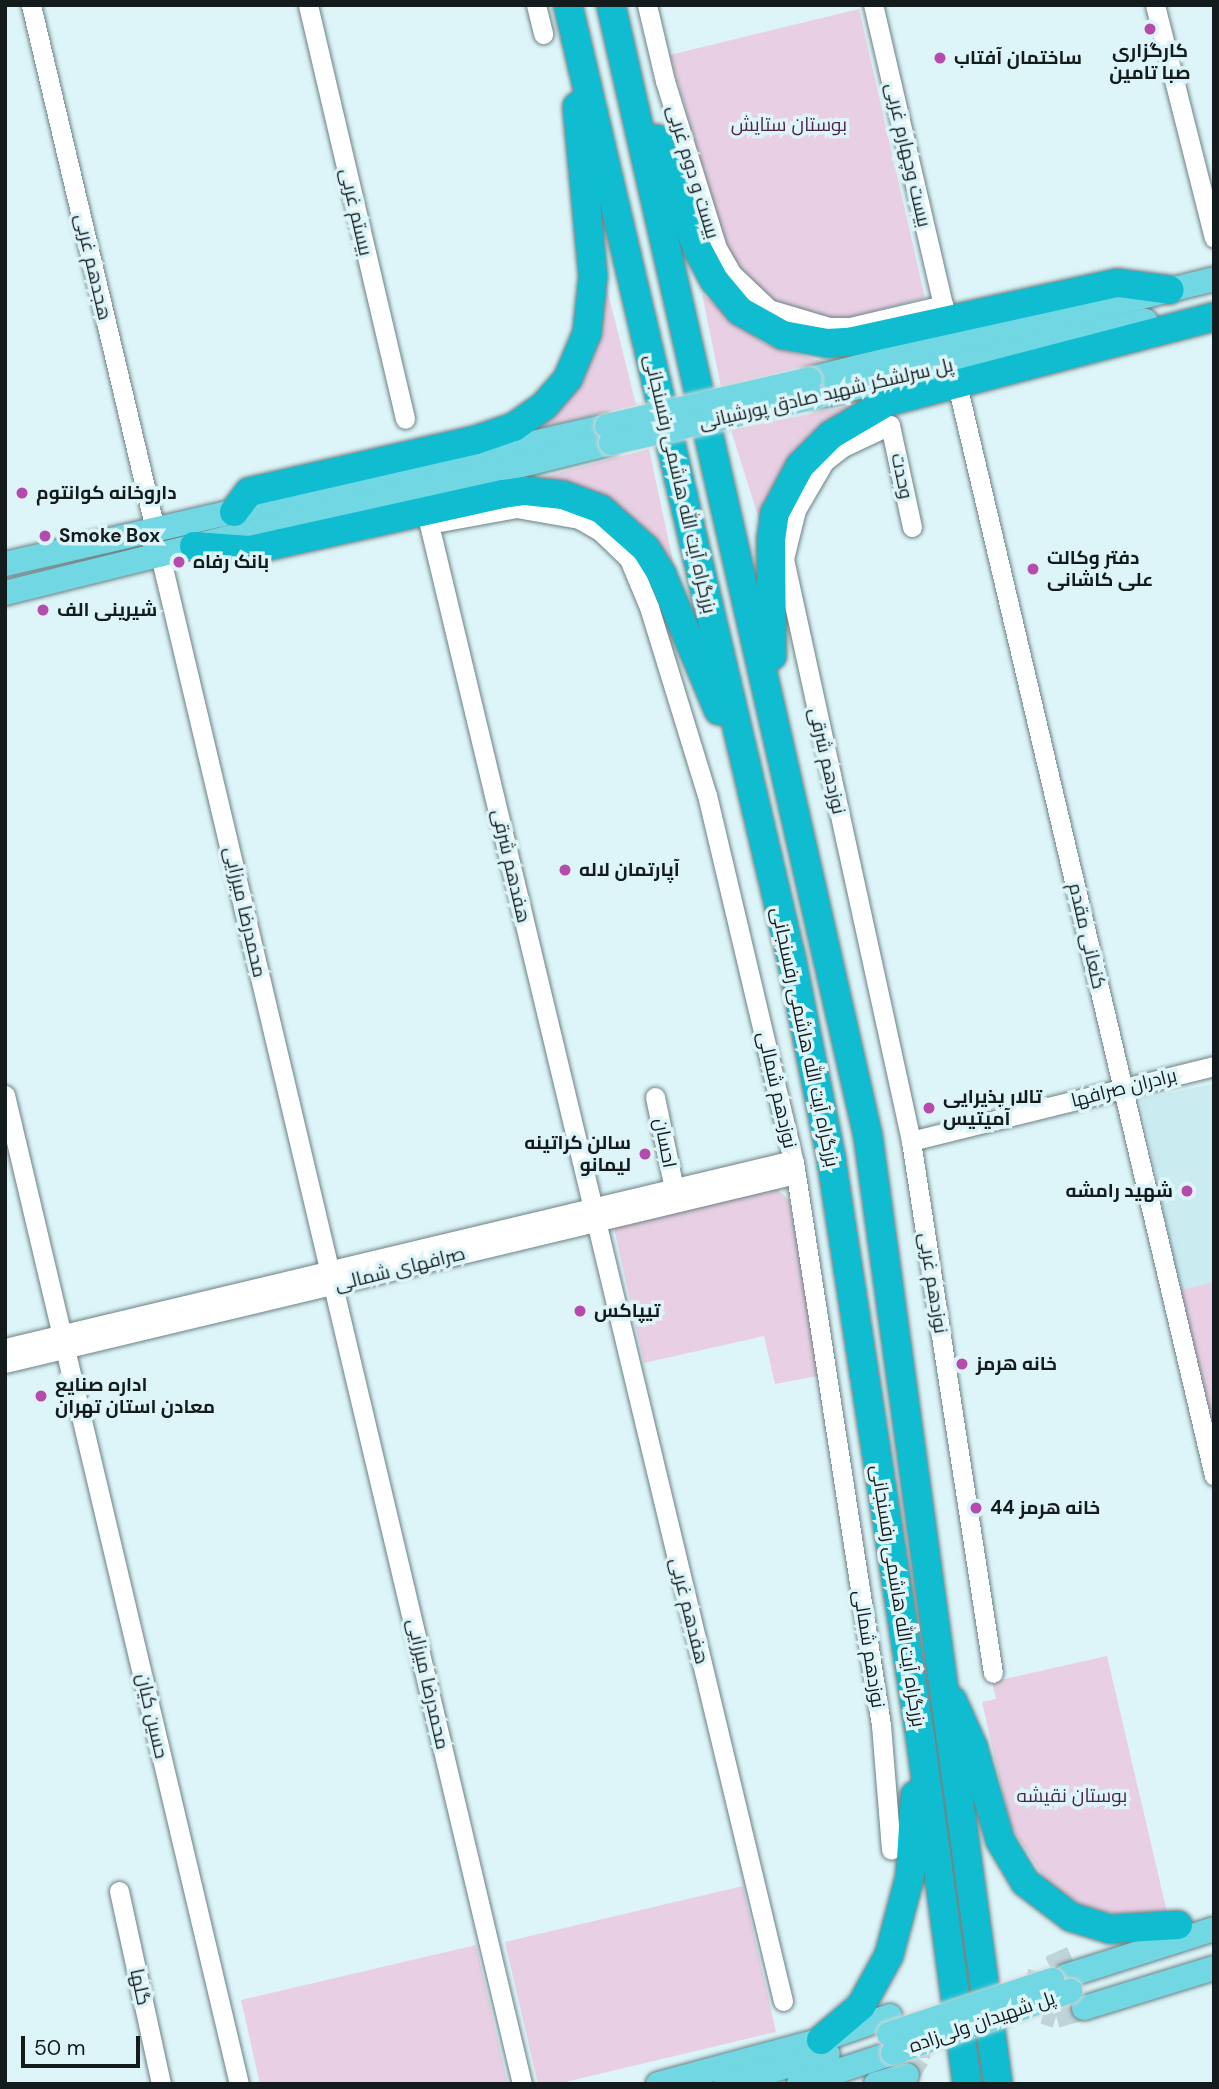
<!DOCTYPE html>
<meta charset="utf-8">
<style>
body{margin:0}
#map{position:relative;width:1219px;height:2089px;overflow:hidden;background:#ddf5f9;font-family:"DM Sans",Cairo,sans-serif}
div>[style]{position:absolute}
.built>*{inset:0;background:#caebf0}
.green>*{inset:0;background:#e8cfe4}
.major-tunnel>*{height:24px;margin-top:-12px;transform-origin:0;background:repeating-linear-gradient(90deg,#bfd4d8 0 24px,transparent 0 36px)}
.roads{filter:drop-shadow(0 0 2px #6c8184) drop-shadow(0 0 2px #6c8184)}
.minor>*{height:19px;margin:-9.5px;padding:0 9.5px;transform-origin:9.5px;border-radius:9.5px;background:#fff}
.major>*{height:24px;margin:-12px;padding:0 12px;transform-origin:12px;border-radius:12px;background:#70d7e3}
.highway>*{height:28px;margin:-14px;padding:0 14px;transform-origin:14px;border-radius:14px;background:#10bdd0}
.bridges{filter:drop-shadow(0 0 2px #d5d6d6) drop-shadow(0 0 2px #d5d6d6)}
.major-bridge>*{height:24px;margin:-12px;padding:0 12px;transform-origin:12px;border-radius:12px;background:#70d7e3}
.dots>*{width:19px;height:19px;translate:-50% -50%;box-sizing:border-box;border:4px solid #ddf5f9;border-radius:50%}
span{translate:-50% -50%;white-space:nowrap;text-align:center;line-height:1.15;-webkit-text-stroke:7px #ddf5f9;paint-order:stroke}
.poi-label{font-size:19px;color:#131b1d;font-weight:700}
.left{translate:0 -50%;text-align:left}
.right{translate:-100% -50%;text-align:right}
.park-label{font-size:19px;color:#4e234b}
.street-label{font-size:19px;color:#131b1d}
.frame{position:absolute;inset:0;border:7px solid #131b1d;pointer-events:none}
.scale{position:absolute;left:21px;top:2036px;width:119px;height:32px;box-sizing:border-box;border:4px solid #131b1d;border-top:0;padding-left:9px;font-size:21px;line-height:24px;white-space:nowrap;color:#131b1d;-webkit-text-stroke:5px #ddf5f9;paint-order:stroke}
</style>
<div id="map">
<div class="built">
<div style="clip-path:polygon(1214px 1084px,1214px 1282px,1180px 1290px,1140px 1099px)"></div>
</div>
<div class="green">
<div style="clip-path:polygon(859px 9px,925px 298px,841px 320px,803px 315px,768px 298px,741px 273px,723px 236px,670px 55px)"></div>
<div style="clip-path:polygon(606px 285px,636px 405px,525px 432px)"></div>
<div style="clip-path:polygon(702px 294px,763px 343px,823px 362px,721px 387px)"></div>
<div style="clip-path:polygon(859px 404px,762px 529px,731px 430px)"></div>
<div style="clip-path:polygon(649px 449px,676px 575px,545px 484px,543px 477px)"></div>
<div style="clip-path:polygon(777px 1189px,789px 1200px,823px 1375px,775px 1384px,764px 1336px,644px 1363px,614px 1228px)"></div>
<div style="clip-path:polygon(1214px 1282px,1214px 1431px,1180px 1290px)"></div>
<div style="clip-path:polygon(1107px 1656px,1167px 1912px,1115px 1914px,1081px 1905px,1047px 1882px,1010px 1825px,982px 1702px,996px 1699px,992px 1682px)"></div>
<div style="clip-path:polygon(743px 1886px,776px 2032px,557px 2084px,538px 2084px,505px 1942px)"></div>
<div style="clip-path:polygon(476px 1945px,508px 2084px,260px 2084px,241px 2000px)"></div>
</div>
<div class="major-tunnel">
<div style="left:1072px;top:1958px;width:35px;rotate:156deg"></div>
<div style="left:1040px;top:1972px;width:20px;rotate:105deg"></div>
<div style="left:1035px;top:1991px;width:23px;rotate:67deg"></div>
<div style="left:1044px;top:2012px;width:13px;rotate:18deg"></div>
<div style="left:1056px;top:2016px;width:29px;rotate:-16deg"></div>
<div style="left:907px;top:2075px;width:20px;rotate:-57deg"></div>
<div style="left:918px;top:2058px;width:21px;rotate:-87deg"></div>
<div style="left:919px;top:2037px;width:13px;rotate:-119deg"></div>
</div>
<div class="roads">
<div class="minor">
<div style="left:31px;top:5px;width:538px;rotate:76.69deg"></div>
<div style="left:308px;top:5px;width:425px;rotate:76.8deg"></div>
<div style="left:536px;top:5px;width:30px;rotate:76deg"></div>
<div style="left:647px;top:5px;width:78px;rotate:76.7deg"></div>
<div style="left:665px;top:81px;width:175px;rotate:72.7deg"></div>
<div style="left:717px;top:248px;width:30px;rotate:60deg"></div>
<div style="left:732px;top:274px;width:51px;rotate:43.4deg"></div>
<div style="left:769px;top:309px;width:63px;rotate:16.7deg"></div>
<div style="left:829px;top:327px;width:21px"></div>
<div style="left:850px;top:327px;width:96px;rotate:-13.3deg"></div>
<div style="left:943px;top:305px;width:308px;rotate:-103.1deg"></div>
<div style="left:1155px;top:5px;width:240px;rotate:75.8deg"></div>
<div style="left:960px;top:397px;width:1108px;rotate:76.75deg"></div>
<div style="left:912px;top:527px;width:104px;rotate:-102.2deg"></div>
<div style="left:890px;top:425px;width:52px;rotate:154.9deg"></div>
<div style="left:843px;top:447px;width:24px;rotate:142deg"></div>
<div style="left:824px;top:462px;width:56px;rotate:120.3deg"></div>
<div style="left:796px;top:510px;width:50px;rotate:103.8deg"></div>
<div style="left:784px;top:559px;width:596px;rotate:77.69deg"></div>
<div style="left:911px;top:1141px;width:538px;rotate:81.24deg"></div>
<div style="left:160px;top:555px;width:1571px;rotate:76.68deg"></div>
<div style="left:5px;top:1095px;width:1016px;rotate:76.69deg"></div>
<div style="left:655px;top:1097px;width:94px;rotate:78.3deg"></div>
<div style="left:911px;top:1141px;width:312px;rotate:-13.9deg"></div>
<div style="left:5px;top:1348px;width:810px;rotate:-13.42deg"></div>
<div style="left:5px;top:1363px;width:813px;rotate:-13.44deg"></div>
<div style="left:119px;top:1891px;width:198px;rotate:77.7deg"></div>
<div style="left:783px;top:2001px;width:1519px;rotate:-103.48deg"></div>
<div style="left:429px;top:524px;width:88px;rotate:-10.4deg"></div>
<div style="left:516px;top:508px;width:64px;rotate:9.9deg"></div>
<div style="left:579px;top:519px;width:24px;rotate:30deg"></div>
<div style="left:600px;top:531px;width:40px;rotate:44deg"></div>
<div style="left:629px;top:559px;width:52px;rotate:67.4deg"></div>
<div style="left:649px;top:607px;width:197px;rotate:72.9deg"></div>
<div style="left:707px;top:795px;width:377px;rotate:76.7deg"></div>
<div style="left:794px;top:1162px;width:570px;rotate:81.22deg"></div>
<div style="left:881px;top:1725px;width:125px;rotate:85.4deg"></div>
</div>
<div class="major">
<div style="left:810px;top:379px;width:416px;rotate:-13.9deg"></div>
<div style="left:815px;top:397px;width:339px;rotate:-13deg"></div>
<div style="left:5px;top:564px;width:618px;rotate:-12.91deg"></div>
<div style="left:5px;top:593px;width:624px;rotate:-13.9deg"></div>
<div style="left:1066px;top:1976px;width:155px;rotate:-17.6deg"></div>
<div style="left:1084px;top:2008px;width:136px;rotate:-17.1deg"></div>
<div style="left:658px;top:2084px;width:169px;rotate:-15.1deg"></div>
<div style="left:821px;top:2040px;width:73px;rotate:-19.2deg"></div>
<div style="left:726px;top:2084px;width:106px;rotate:-16.4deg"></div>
<div style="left:799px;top:2084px;width:99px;rotate:-18.3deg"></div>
<div style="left:876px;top:2084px;width:32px;rotate:-16deg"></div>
</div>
<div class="highway">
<div style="left:568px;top:5px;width:978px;rotate:76.82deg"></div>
<div style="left:791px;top:957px;width:205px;rotate:78.7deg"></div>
<div style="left:831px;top:1158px;width:592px;rotate:81.25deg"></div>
<div style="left:921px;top:1743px;width:344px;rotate:82.3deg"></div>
<div style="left:611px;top:5px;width:1160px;rotate:77.2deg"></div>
<div style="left:868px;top:1136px;width:957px;rotate:82.19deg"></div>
<div style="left:657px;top:139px;width:116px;rotate:69.8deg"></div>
<div style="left:697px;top:248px;width:36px;rotate:62deg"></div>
<div style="left:714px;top:280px;width:40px;rotate:50deg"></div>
<div style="left:740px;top:311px;width:49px;rotate:29.2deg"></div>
<div style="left:783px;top:335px;width:45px;rotate:10.3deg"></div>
<div style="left:827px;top:343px;width:22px;rotate:-3deg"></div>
<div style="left:849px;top:342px;width:275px;rotate:-12.4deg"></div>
<div style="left:1118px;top:283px;width:52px;rotate:7.7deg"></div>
<div style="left:234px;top:512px;width:25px;rotate:-53deg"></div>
<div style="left:249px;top:492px;width:233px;rotate:-12.9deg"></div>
<div style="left:476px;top:440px;width:40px;rotate:-18.9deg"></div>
<div style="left:514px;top:427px;width:37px;rotate:-35deg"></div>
<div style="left:544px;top:406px;width:37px;rotate:-49deg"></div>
<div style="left:568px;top:378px;width:49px;rotate:-67.1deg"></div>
<div style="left:587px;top:333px;width:57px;rotate:-84deg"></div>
<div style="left:593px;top:276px;width:170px;rotate:-95.4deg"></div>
<div style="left:194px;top:546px;width:56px;rotate:4.1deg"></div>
<div style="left:250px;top:550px;width:259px;rotate:-12.5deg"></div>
<div style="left:503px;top:494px;width:22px;rotate:-8deg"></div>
<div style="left:525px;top:491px;width:38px;rotate:6deg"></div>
<div style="left:563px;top:495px;width:40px;rotate:20.2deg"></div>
<div style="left:601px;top:509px;width:60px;rotate:41.6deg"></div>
<div style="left:646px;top:549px;width:31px;rotate:58deg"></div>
<div style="left:662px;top:575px;width:147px;rotate:67.3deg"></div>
<div style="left:772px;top:656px;width:116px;rotate:-90.5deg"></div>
<div style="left:771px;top:540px;width:27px;rotate:-82deg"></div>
<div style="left:775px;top:513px;width:53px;rotate:-62deg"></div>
<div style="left:800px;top:466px;width:44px;rotate:-45deg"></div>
<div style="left:831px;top:435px;width:65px;rotate:-30.5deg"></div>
<div style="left:887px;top:402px;width:338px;rotate:-14.6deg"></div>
<div style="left:952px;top:1700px;width:51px;rotate:65.9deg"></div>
<div style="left:973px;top:1747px;width:97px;rotate:73.8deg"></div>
<div style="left:1000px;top:1840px;width:49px;rotate:59.2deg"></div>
<div style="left:1025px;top:1882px;width:58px;rotate:37.3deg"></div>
<div style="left:1071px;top:1917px;width:41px;rotate:17.1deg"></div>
<div style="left:1110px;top:1929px;width:68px;rotate:-3.4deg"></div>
<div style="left:821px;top:2040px;width:52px;rotate:-40.4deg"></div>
<div style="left:861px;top:2006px;width:58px;rotate:-61.2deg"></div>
<div style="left:889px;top:1955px;width:82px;rotate:-75.1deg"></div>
<div style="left:910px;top:1876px;width:81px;rotate:-86.5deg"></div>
</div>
</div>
<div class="bridges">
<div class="major-bridge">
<div style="left:607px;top:426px;width:208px;rotate:-13deg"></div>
<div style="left:611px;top:443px;width:209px;rotate:-12.7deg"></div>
<div style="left:889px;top:2034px;width:172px;rotate:-18.3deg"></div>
<div style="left:893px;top:2053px;width:188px;rotate:-19.3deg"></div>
</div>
</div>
<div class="dots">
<div style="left:1150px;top:29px;background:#b44bad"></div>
<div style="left:940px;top:58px;background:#b44bad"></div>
<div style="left:22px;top:493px;background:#b44bad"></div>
<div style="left:45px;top:536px;background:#b44bad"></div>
<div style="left:179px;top:562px;background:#b44bad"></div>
<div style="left:1033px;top:569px;background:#b44bad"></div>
<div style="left:43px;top:610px;background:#b44bad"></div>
<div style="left:565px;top:870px;background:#b44bad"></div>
<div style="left:929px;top:1108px;background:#b44bad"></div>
<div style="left:645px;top:1154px;background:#b44bad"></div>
<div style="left:1187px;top:1191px;background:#b44bad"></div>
<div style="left:580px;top:1311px;background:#b44bad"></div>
<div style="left:962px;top:1364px;background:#b44bad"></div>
<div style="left:41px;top:1396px;background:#b44bad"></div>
<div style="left:976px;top:1508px;background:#b44bad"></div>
</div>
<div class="poi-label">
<span style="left:1150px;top:62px">کارگزاری<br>صبا تامین</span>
<span class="left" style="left:954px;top:58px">ساختمان آفتاب</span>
<span class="left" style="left:36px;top:493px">داروخانه کوانتوم</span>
<span class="left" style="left:59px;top:536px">Smoke Box</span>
<span class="left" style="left:1047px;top:569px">دفتر وکالت<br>علی کاشانی</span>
<span class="left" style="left:193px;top:562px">بانک رفاه</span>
<span class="left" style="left:57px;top:610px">شیرینی الف</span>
<span class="left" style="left:579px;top:870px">آپارتمان لاله</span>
<span class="left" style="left:943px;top:1108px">تالار پذیرایی<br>آمیتیس</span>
<span class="right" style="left:631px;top:1154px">سالن کراتینه<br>لیمانو</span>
<span class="right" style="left:1173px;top:1191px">شهید رامشه</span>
<span class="left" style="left:594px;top:1311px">تیپاکس</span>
<span class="left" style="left:976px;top:1364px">خانه هرمز</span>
<span class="left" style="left:55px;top:1396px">اداره صنایع<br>معادن استان تهران</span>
<span class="left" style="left:990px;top:1508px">خانه هرمز 44</span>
</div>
<div class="park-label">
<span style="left:789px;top:125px">بوستان ستایش</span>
<span style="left:1072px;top:1796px">بوستان نقیشه</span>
</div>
<div class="street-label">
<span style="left:908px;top:155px;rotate:77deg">بیست وچهارم غربی</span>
<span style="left:693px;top:172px;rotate:73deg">بیست و دوم غربی</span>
<span style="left:356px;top:212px;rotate:77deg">بیستم غربی</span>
<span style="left:93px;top:267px;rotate:77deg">هجدهم غربی</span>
<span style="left:826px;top:394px;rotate:-13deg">پل سرلشکر شهید صادق پورشیانی</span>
<span style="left:902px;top:476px;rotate:78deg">وحدت</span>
<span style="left:680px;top:484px;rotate:77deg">بزرگراه آیت الله هاشمی رفسنجانی</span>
<span style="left:827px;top:761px;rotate:77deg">نوزدهم شرقی</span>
<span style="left:511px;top:866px;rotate:77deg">هفدهم شرقی</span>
<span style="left:245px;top:912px;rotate:77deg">محمدرضا میرزایی</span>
<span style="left:1087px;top:936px;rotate:77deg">کنعانی مقدم</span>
<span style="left:805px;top:1037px;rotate:78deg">بزرگراه آیت الله هاشمی رفسنجانی</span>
<span style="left:1124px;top:1088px;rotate:-14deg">برادران صرافها</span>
<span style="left:777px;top:1090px;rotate:77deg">نوزدهم شمالی</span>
<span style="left:665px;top:1143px;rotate:79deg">احسان</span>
<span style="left:400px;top:1269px;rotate:-14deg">صرافهای شمالی</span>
<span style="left:933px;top:1283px;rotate:81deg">نوزدهم غربی</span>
<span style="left:898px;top:1596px;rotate:81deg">بزرگراه آیت الله هاشمی رفسنجانی</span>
<span style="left:689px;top:1611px;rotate:76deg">هفدهم غربی</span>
<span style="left:869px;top:1649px;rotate:81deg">نوزدهم شمالی</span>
<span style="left:428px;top:1684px;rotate:77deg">محمدرضا میرزایی</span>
<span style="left:152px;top:1716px;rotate:77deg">حسین کیان</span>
<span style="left:140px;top:1987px;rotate:78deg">گلها</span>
<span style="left:982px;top:2022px;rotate:-19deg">پل شهیدان ولی‌زاده</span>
</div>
<div class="frame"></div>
<div class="scale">50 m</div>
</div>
